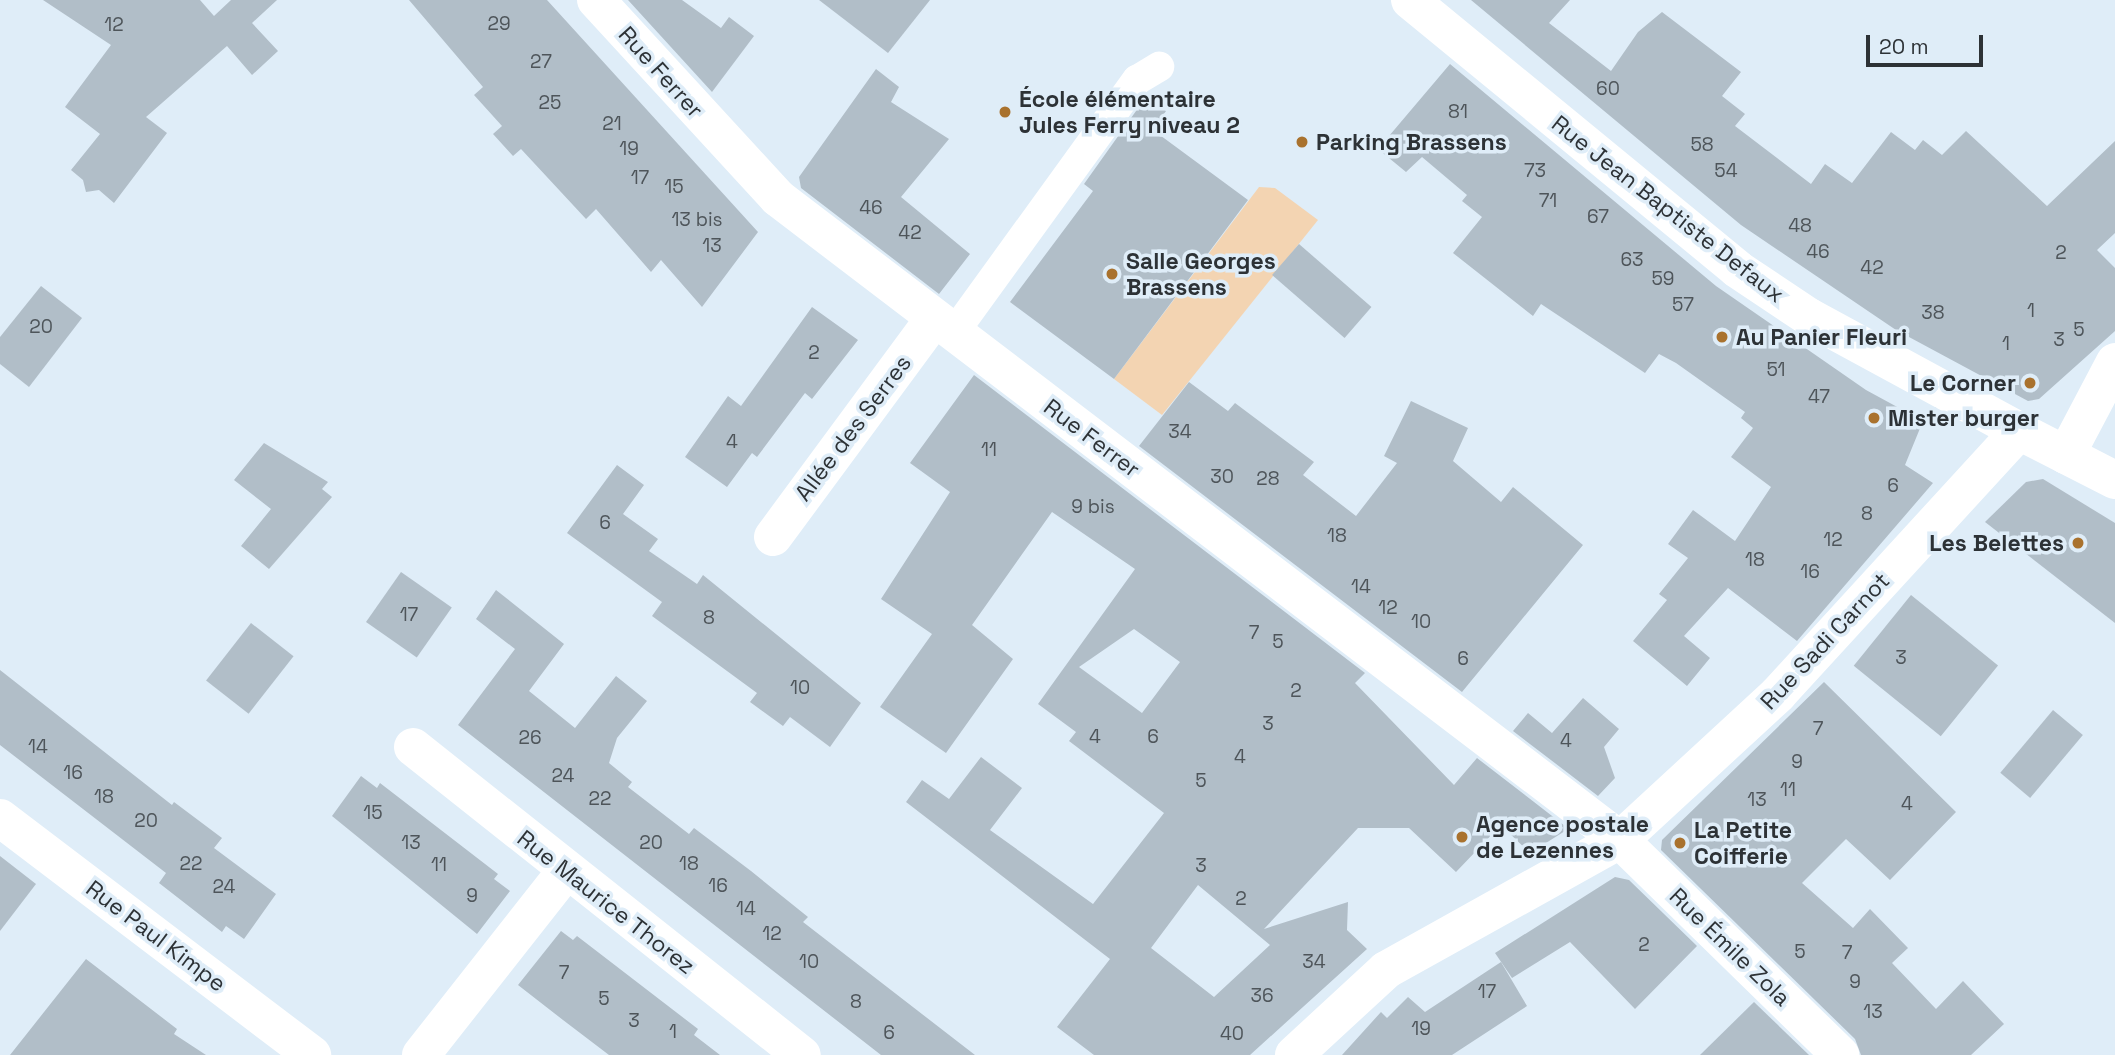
<!DOCTYPE html>
<meta charset="utf-8">
<style>
body{margin:0}
#map{position:relative;width:2115px;height:1055px;overflow:hidden;background:#dfedf8;font-family:"Space Grotesk",sans-serif}
div>[style]{position:absolute}
[style*='--x']{left:calc(var(--x)*1px);top:calc(var(--y)*1px);width:calc(var(--w)*1px);rotate:calc(var(--a)*1deg)}
.green>*{inset:0;background:#f3d4b2}
.building>*{inset:0;background:#b1bec8;transform-origin:0 0}
.pedestrian>*{height:30px;margin:-15px;padding:0 15px;transform-origin:15px;border-radius:15px;background:#fff}
.minor>*{height:38px;margin:-19px;padding:0 19px;transform-origin:19px;border-radius:19px;background:#fff}
.tertiary>*{height:38px;margin:-19px;padding:0 19px;transform-origin:19px;border-radius:19px;background:#fff}
.dots>*{width:19px;height:19px;translate:-50% -50%;box-sizing:border-box;border:4px solid #dfedf8;border-radius:50%}
span{translate:-50% -50%;white-space:nowrap;text-align:center;line-height:1.15;-webkit-text-stroke:7px #dfedf8;paint-order:stroke}
.number-label{font-size:19px;color:#4e555a}
.number-label span{-webkit-text-stroke-width:0}
.street-label{font-size:23px;color:#2d3236}
.poi-label{font-size:23px;color:#2d3236;font-weight:700}
.left{translate:0 -50%;text-align:left}
.right{translate:-100% -50%;text-align:right}
.scale{position:absolute;left:1866px;top:35px;width:117px;height:32px;box-sizing:border-box;border:4px solid #2d3236;border-top:0;padding-left:9px;font-size:21px;line-height:24px;white-space:nowrap;color:#2d3236;-webkit-text-stroke:5px #dfedf8;paint-order:stroke}
</style>
<div id="map">
<div class="green">
<i style="clip-path:polygon(1259px 187px,1275px 188px,1318px 220px,1162px 415px,1114px 379px)"></i>
</div>
<div class="building">
<i style="clip-path:polygon(43px 0,200px 0,214px 16px,231px 0,277px 0,252px 23px,278px 51px,252px 75px,227px 46px,146px 117px,167px 133px,114px 203px,99px 190px,86px 192px,83px 180px,71px 170px,100px 134px,65px 107px,111px 45px)"></i>
<i style="clip-path:polygon(409px 0,547px 0,758px 232px,702px 307px,661px 260px,651px 272px,596px 209px,586px 219px,521px 149px,513px 156px,493px 134px,502px 126px,474px 95px,483px 87px)"></i>
<i style="clip-path:polygon(628px 0,682px 0,721px 28px,729px 17px,754px 36px,712px 92px)"></i>
<i style="clip-path:polygon(819px 0,930px 0,888px 53px)"></i>
<i style="clip-path:polygon(1471px 0,1570px 0,1549px 23px,1611px 71px,1638px 32px,1662px 12px,1741px 72px,1722px 96px,1745px 114px,1735px 126px,1811px 184px,1825px 164px,1852px 183px,1891px 132px,1915px 150px,1923px 140px,1942px 155px,1966px 131px,2047px 206px,2115px 141px,2115px 233px,2097px 250px,2115px 268px,2115px 331px,2039px 399px,2028px 401px,1896px 330px,1741px 225px)"></i>
<i style="clip-path:polygon(1450px 64px,1716px 286px,1866px 390px,1923px 421px,1905px 465px,1933px 483px,1797px 641px,1728px 588px,1684px 636px,1710px 658px,1687px 686px,1633px 641px,1667px 600px,1659px 594px,1688px 558px,1668px 544px,1693px 510px,1735px 541px,1771px 487px,1731px 457px,1753px 428px,1741px 418px,1745px 412px,1676px 363px,1659px 354px,1645px 373px,1541px 304px,1533px 316px,1453px 253px,1482px 217px,1462px 201px,1467px 195px,1422px 157px,1406px 172px,1378px 149px)"></i>
<i style="clip-path:polygon(876px 69px,899px 87px,891px 102px,949px 139px,901px 197px,970px 254px,939px 294px,801px 188px,799px 177px)"></i>
<i style="clip-path:polygon(1146px 97px,1166px 111px,1153px 130px,1248px 200px,1114px 379px,1010px 302px,1093px 191px,1084px 184px)"></i>
<i style="left:1299px;top:244px;width:96px;height:41px;rotate:41deg"></i>
<i style="clip-path:polygon(41px 286px,82px 318px,29px 387px,0 364px,0 337px)"></i>
<i style="clip-path:polygon(812px 307px,858px 340px,812px 399px,805px 393px,757px 457px,752px 453px,727px 487px,685px 457px,728px 396px,741px 406px)"></i>
<i style="clip-path:polygon(evenodd,974px 375px,1365px 673px,1355px 683px,1454px 785px,1477px 758px,1565px 826px,1565px 831px,1530px 853px,1501px 825px,1456px 872px,1409px 828px,1358px 828px,1264px 929px,1348px 902px,1347px 930px,1367px 949px,1250px 1055px,1094px 1055px,1057px 1027px,1110px 959px,906px 802px,922px 780px,949px 799px,981px 757px,1022px 788px,990px 830px,1093px 904px,1164px 813px,1069px 741px,1076px 732px,1038px 704px,1135px 569px,1052px 512px,972px 625px,1013px 659px,946px 753px,880px 707px,932px 634px,881px 599px,950px 492px,910px 463px,974px 375px,1134px 629px,1180px 662px,1142px 713px,1079px 667px,1134px 629px,974px 375px,1198px 885px,1270px 945px,1214px 997px,1151px 948px,1198px 885px)"></i>
<i style="clip-path:polygon(1189px 382px,1228px 411px,1235px 403px,1314px 462px,1303px 475px,1356px 516px,1397px 463px,1384px 456px,1411px 401px,1468px 428px,1453px 461px,1501px 502px,1513px 487px,1583px 545px,1462px 692px,1139px 446px)"></i>
<i style="clip-path:polygon(264px 443px,328px 482px,322px 489px,332px 497px,269px 569px,241px 546px,271px 509px,234px 480px)"></i>
<i style="clip-path:polygon(617px 465px,644px 485px,623px 514px,658px 539px,649px 551px,697px 584px,703px 575px,861px 703px,830px 747px,790px 717px,783px 726px,750px 702px,757px 693px,652px 616px,662px 602px,567px 533px)"></i>
<i style="clip-path:polygon(2043px 479px,2115px 523px,2115px 623px,1985px 522px,2026px 482px)"></i>
<i style="left:401px;top:572px;width:62px;height:61px;rotate:35deg"></i>
<i style="clip-path:polygon(496px 590px,564px 644px,529px 691px,575px 728px,616px 676px,647px 701px,617px 738px,609px 763px,632px 782px,628px 787px,689px 834px,694px 828px,751px 871px,808px 917px,803px 922px,975px 1055px,881px 1055px,458px 725px,515px 649px,476px 619px)"></i>
<i style="left:1911px;top:595px;width:112px;height:91px;rotate:39deg"></i>
<i style="left:251px;top:623px;width:54px;height:73px;rotate:38deg"></i>
<i style="clip-path:polygon(0 670px,172px 805px,174px 802px,222px 838px,214px 848px,276px 894px,244px 939px,226px 926px,222px 932px,159px 883px,166px 873px,0 745px)"></i>
<i style="clip-path:polygon(1824px 682px,1956px 812px,1890px 880px,1846px 839px,1802px 883px,1853px 928px,1870px 909px,1908px 948px,1892px 963px,1936px 1009px,1963px 981px,2004px 1024px,1971px 1055px,1861px 1055px,1855px 1039px,1661px 850px,1662px 840px)"></i>
<i style="clip-path:polygon(1583px 698px,1619px 729px,1604px 747px,1615px 778px,1598px 796px,1513px 731px,1528px 713px,1552px 733px)"></i>
<i style="left:2053px;top:710px;width:39px;height:82px;rotate:40deg"></i>
<i style="clip-path:polygon(361px 776px,377px 788px,380px 783px,498px 874px,494px 879px,510px 891px,477px 934px,332px 816px)"></i>
<i style="clip-path:polygon(0 856px,36px 884px,0 931px)"></i>
<i style="clip-path:polygon(1615px 877px,1629px 880px,1697px 946px,1635px 1009px,1570px 942px,1512px 978px,1495px 953px)"></i>
<i style="clip-path:polygon(561px 931px,573px 940px,577px 936px,698px 1029px,694px 1035px,720px 1055px,609px 1055px,563px 1020px,518px 985px)"></i>
<i style="clip-path:polygon(86px 959px,177px 1029px,174px 1034px,206px 1055px,10px 1055px)"></i>
<i style="clip-path:polygon(1501px 962px,1527px 1006px,1452px 1055px,1342px 1055px,1381px 1012px,1387px 1018px,1408px 997px,1425px 1012px)"></i>
<i style="clip-path:polygon(1754px 1002px,1809px 1055px,1700px 1055px)"></i>
</div>
<div class="pedestrian">
<i style="--x:953;--y:334;--w:314;--a:-54.1"></i>
<i style="--x:1137;--y:80;--w:26;--a:-31"></i>
</div>
<div class="minor">
<i style="--x:596;--y:0;--w:269;--a:47.4"></i>
<i style="--x:778;--y:198;--w:1059;--a:37.32"></i>
<i style="--x:1620;--y:840;--w:308;--a:44.3"></i>
<i style="--x:1410;--y:0;--w:423;--a:39.4"></i>
<i style="--x:1737;--y:269;--w:87;--a:33.7"></i>
<i style="--x:1809;--y:317;--w:239;--a:28.5"></i>
<i style="--x:2066;--y:455;--w:55;--a:27"></i>
<i style="--x:773;--y:537;--w:270;--a:-53.6"></i>
<i style="--x:413;--y:747;--w:496;--a:38.4"></i>
<i style="--x:0;--y:818;--w:392;--a:37.2"></i>
<i style="--x:421;--y:1055;--w:233;--a:-51.8"></i>
</div>
<div class="tertiary">
<i style="--x:1294;--y:1055;--w:125;--a:-42.7"></i>
<i style="--x:1386;--y:970;--w:268;--a:-29.1"></i>
<i style="--x:1620;--y:840;--w:215;--a:-42.7"></i>
<i style="--x:1778;--y:694;--w:357;--a:-47.5"></i>
<i style="--x:2019;--y:431;--w:53;--a:27.1"></i>
<i style="--x:2066;--y:455;--w:105;--a:-62.2"></i>
</div>
<div class="dots">
<i style="left:1005px;top:112px;background:#a9722e"></i>
<i style="left:1302px;top:142px;background:#a9722e"></i>
<i style="left:1112px;top:274px;background:#a9722e"></i>
<i style="left:1722px;top:337px;background:#a9722e"></i>
<i style="left:2030px;top:383px;background:#a9722e"></i>
<i style="left:1874px;top:418px;background:#a9722e"></i>
<i style="left:2078px;top:543px;background:#a9722e"></i>
<i style="left:1462px;top:837px;background:#a9722e"></i>
<i style="left:1680px;top:843px;background:#a9722e"></i>
</div>
<div class="number-label">
<span style="left:499px;top:24px">29</span>
<span style="left:114px;top:25px">12</span>
<span style="left:541px;top:62px">27</span>
<span style="left:1608px;top:89px">60</span>
<span style="left:550px;top:103px">25</span>
<span style="left:1458px;top:112px">81</span>
<span style="left:612px;top:124px">21</span>
<span style="left:1702px;top:145px">58</span>
<span style="left:629px;top:149px">19</span>
<span style="left:1535px;top:171px">73</span>
<span style="left:1726px;top:171px">54</span>
<span style="left:640px;top:178px">17</span>
<span style="left:674px;top:187px">15</span>
<span style="left:1548px;top:201px">71</span>
<span style="left:871px;top:208px">46</span>
<span style="left:1598px;top:217px">67</span>
<span style="left:697px;top:220px">13 bis</span>
<span style="left:1800px;top:226px">48</span>
<span style="left:910px;top:233px">42</span>
<span style="left:712px;top:246px">13</span>
<span style="left:1818px;top:252px">46</span>
<span style="left:2061px;top:253px">2</span>
<span style="left:1632px;top:260px">63</span>
<span style="left:1872px;top:268px">42</span>
<span style="left:1663px;top:279px">59</span>
<span style="left:1683px;top:305px">57</span>
<span style="left:2031px;top:311px">1</span>
<span style="left:1933px;top:313px">38</span>
<span style="left:41px;top:327px">20</span>
<span style="left:2079px;top:330px">5</span>
<span style="left:2059px;top:340px">3</span>
<span style="left:2006px;top:344px">1</span>
<span style="left:814px;top:353px">2</span>
<span style="left:1776px;top:370px">51</span>
<span style="left:1819px;top:397px">47</span>
<span style="left:1180px;top:432px">34</span>
<span style="left:732px;top:442px">4</span>
<span style="left:989px;top:450px">11</span>
<span style="left:1222px;top:477px">30</span>
<span style="left:1268px;top:479px">28</span>
<span style="left:1893px;top:486px">6</span>
<span style="left:1093px;top:507px">9 bis</span>
<span style="left:1867px;top:514px">8</span>
<span style="left:605px;top:523px">6</span>
<span style="left:1337px;top:536px">18</span>
<span style="left:1833px;top:540px">12</span>
<span style="left:1755px;top:560px">18</span>
<span style="left:1810px;top:572px">16</span>
<span style="left:1361px;top:587px">14</span>
<span style="left:1388px;top:608px">12</span>
<span style="left:409px;top:615px">17</span>
<span style="left:709px;top:618px">8</span>
<span style="left:1421px;top:622px">10</span>
<span style="left:1254px;top:633px">7</span>
<span style="left:1278px;top:642px">5</span>
<span style="left:1901px;top:658px">3</span>
<span style="left:1463px;top:659px">6</span>
<span style="left:800px;top:688px">10</span>
<span style="left:1296px;top:691px">2</span>
<span style="left:1268px;top:724px">3</span>
<span style="left:1818px;top:729px">7</span>
<span style="left:1095px;top:737px">4</span>
<span style="left:1153px;top:737px">6</span>
<span style="left:530px;top:738px">26</span>
<span style="left:1566px;top:741px">4</span>
<span style="left:38px;top:747px">14</span>
<span style="left:1240px;top:757px">4</span>
<span style="left:1797px;top:762px">9</span>
<span style="left:73px;top:773px">16</span>
<span style="left:563px;top:776px">24</span>
<span style="left:1201px;top:781px">5</span>
<span style="left:1788px;top:790px">11</span>
<span style="left:104px;top:797px">18</span>
<span style="left:600px;top:799px">22</span>
<span style="left:1757px;top:800px">13</span>
<span style="left:1907px;top:804px">4</span>
<span style="left:373px;top:813px">15</span>
<span style="left:146px;top:821px">20</span>
<span style="left:411px;top:843px">13</span>
<span style="left:651px;top:843px">20</span>
<span style="left:191px;top:864px">22</span>
<span style="left:689px;top:864px">18</span>
<span style="left:439px;top:865px">11</span>
<span style="left:1201px;top:866px">3</span>
<span style="left:718px;top:886px">16</span>
<span style="left:224px;top:887px">24</span>
<span style="left:472px;top:896px">9</span>
<span style="left:1241px;top:899px">2</span>
<span style="left:746px;top:909px">14</span>
<span style="left:772px;top:934px">12</span>
<span style="left:1644px;top:945px">2</span>
<span style="left:1800px;top:952px">5</span>
<span style="left:1847px;top:953px">7</span>
<span style="left:809px;top:962px">10</span>
<span style="left:1314px;top:962px">34</span>
<span style="left:564px;top:973px">7</span>
<span style="left:1855px;top:982px">9</span>
<span style="left:1487px;top:992px">17</span>
<span style="left:1262px;top:996px">36</span>
<span style="left:604px;top:999px">5</span>
<span style="left:856px;top:1002px">8</span>
<span style="left:1873px;top:1012px">13</span>
<span style="left:634px;top:1021px">3</span>
<span style="left:1421px;top:1029px">19</span>
<span style="left:673px;top:1032px">1</span>
<span style="left:889px;top:1033px">6</span>
<span style="left:1232px;top:1034px">40</span>
</div>
<div class="street-label">
<span style="left:661px;top:72px;rotate:48deg">Rue Ferrer</span>
<span style="left:1668px;top:209px;rotate:38deg">Rue Jean Baptiste Defaux</span>
<span style="left:853px;top:428px;rotate:-53deg">Allée des Serres</span>
<span style="left:1092px;top:438px;rotate:37deg">Rue Ferrer</span>
<span style="left:1825px;top:641px;rotate:-47deg">Rue Sadi Carnot</span>
<span style="left:606px;top:902px;rotate:38deg">Rue Maurice Thorez</span>
<span style="left:156px;top:936px;rotate:37deg">Rue Paul Kimpe</span>
<span style="left:1730px;top:947px;rotate:44deg">Rue Émile Zola</span>
</div>
<div class="poi-label">
<span class="left" style="left:1019px;top:112px">École élémentaire<br>Jules Ferry niveau 2</span>
<span class="left" style="left:1316px;top:142px">Parking Brassens</span>
<span class="left" style="left:1126px;top:274px">Salle Georges<br>Brassens</span>
<span class="left" style="left:1736px;top:337px">Au Panier Fleuri</span>
<span class="right" style="left:2016px;top:383px">Le Corner</span>
<span class="left" style="left:1888px;top:418px">Mister burger</span>
<span class="right" style="left:2064px;top:543px">Les Belettes</span>
<span class="left" style="left:1476px;top:837px">Agence postale<br>de Lezennes</span>
<span class="left" style="left:1694px;top:843px">La Petite<br>Coifferie</span>
</div>
<div class="scale">20 m</div>
</div>
